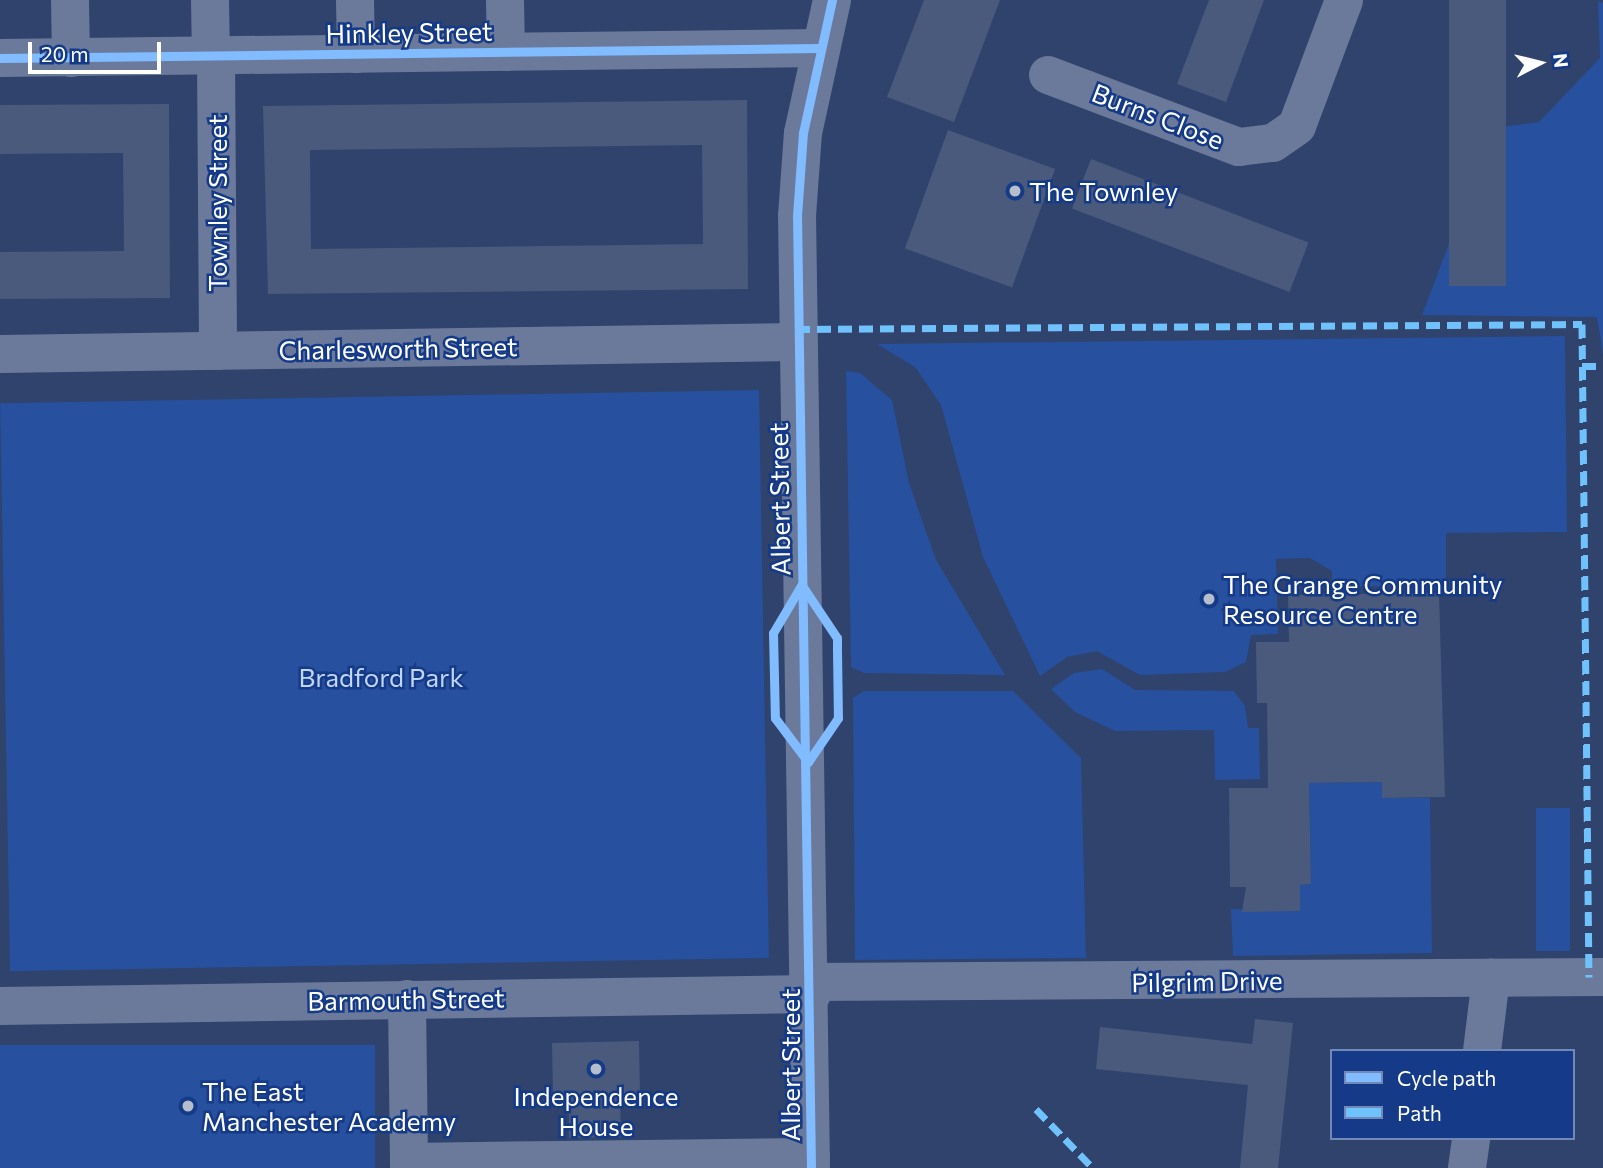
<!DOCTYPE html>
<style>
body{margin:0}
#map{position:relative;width:1603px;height:1168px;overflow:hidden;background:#2f436d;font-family:Commissioner,sans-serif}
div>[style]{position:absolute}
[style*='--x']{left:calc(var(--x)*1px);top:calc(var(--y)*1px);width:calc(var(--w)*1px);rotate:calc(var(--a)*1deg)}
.green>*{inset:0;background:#27509f;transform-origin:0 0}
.building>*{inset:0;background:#495a7c;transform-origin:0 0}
.minor>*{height:38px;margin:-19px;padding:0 19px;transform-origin:19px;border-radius:19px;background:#6b7a9b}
.quiet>*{height:7px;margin-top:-3.5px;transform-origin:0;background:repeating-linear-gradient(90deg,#70c2fc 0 14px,transparent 0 21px)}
.cycleway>*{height:9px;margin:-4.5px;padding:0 4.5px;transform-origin:4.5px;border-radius:4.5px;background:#80bcff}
.dots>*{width:19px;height:19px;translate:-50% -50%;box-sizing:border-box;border:4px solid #143a88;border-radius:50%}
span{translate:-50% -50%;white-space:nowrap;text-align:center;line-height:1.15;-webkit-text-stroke:5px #143a88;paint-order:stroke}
.street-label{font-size:26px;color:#fff}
.poi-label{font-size:26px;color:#fff}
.left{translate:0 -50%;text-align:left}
.park-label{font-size:26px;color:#c0d5fb}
.legend{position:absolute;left:1330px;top:1049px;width:245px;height:91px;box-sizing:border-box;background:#143a88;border:2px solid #7289b8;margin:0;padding:9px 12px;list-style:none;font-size:21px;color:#fff}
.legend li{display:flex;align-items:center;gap:14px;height:35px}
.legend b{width:35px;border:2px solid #7289b8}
.north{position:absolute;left:1505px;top:28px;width:70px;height:70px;-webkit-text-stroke:5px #143a88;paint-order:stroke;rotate:83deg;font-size:19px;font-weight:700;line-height:28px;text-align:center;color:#fff}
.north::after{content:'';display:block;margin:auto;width:24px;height:32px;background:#fff;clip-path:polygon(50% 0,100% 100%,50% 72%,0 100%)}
.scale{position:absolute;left:28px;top:42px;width:133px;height:32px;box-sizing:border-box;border:4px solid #fff;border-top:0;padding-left:9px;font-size:21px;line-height:24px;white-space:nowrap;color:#fff;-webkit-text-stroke:5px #143a88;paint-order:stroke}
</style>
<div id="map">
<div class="green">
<i style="clip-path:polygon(1598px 1px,1603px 3px,1603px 354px,1597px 317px,1422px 315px,1493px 128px,1539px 122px,1600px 58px)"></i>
<i style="clip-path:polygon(1565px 336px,1567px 532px,1446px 533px,1446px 585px,1332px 587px,1332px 571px,1310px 558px,1276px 559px,1278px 634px,1251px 635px,1246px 662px,1225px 672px,1140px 675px,1097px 651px,1067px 657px,1040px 676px,983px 557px,941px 405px,915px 367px,877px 344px)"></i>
<i style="clip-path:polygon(846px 371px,860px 373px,892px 400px,909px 483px,936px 560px,1005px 675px,864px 673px,851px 667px)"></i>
<i style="left:759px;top:390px;width:568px;height:759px;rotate:89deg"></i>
<i style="clip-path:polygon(1102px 669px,1135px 690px,1234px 691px,1245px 706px,1248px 728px,1259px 728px,1260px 779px,1215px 780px,1214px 730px,1115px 731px,1075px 712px,1051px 689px,1074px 673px)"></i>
<i style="clip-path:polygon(864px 691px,1013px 691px,1081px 758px,1086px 958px,855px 960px,853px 698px)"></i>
<i style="clip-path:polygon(1382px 782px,1382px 798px,1430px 798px,1432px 953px,1233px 956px,1231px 909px,1300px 911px,1300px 885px,1311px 884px,1309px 783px)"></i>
<i style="left:1570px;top:808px;width:143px;height:34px;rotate:90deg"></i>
<i style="left:0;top:1045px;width:375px;height:123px"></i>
</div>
<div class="building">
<i style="clip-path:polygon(924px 0,1000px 0,954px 122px,887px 97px)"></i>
<i style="clip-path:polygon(1209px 0,1264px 0,1226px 102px,1177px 84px)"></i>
<i style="left:1449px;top:0;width:57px;height:286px"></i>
<i style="clip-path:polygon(evenodd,747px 100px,748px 289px,268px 294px,263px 106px,747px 100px,702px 145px,703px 244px,311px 249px,310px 150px,702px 145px)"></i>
<i style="clip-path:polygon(169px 104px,170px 298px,0 299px,0 252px,124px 251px,123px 153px,0 154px,0 105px)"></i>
<i style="left:948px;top:130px;width:114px;height:126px;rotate:20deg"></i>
<i style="left:1091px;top:159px;width:233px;height:53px;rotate:21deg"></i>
<i style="clip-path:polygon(1439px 593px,1445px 797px,1382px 798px,1382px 782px,1309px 783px,1311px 884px,1300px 885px,1300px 911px,1242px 912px,1246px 887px,1230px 887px,1229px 788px,1268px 788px,1267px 703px,1257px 703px,1256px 642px,1289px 642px,1288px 595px)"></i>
<i style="clip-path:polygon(1255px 1019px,1293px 1023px,1278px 1168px,1240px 1168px,1248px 1085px,1096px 1069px,1100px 1027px,1252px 1044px)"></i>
<i style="clip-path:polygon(639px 1041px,640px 1096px,620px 1096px,621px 1137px,569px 1138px,569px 1097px,553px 1097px,552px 1043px)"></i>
</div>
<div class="minor">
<i style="--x:70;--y:0;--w:58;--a:89"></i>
<i style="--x:210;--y:0;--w:56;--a:89"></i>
<i style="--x:355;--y:0;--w:54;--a:88.9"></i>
<i style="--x:505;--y:0;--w:52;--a:88.9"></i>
<i style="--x:216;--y:56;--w:295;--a:89.6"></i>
<i style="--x:0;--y:58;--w:819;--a:-0.7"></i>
<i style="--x:1048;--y:75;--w:204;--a:20.7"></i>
<i style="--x:1239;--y:147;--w:34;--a:-7"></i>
<i style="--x:1273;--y:143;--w:29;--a:-35"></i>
<i style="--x:1297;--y:126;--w:134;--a:-69.5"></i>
<i style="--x:0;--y:354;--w:796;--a:-0.86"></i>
<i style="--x:811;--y:982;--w:792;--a:-0.36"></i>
<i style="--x:407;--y:999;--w:169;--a:89.3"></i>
<i style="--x:0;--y:1006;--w:812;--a:-0.85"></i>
<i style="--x:1482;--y:1051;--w:74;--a:-83"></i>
<i style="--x:409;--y:1162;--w:150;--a:-0.8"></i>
<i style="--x:559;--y:1168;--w:8;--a:-90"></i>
<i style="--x:559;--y:1160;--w:252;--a:-0.7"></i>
<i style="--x:811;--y:1168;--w:952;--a:-90.84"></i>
<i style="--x:797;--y:216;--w:83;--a:-85.9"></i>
<i style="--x:803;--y:133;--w:136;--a:-77.7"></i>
<i style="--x:1467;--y:1168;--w:30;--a:-82"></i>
</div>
<div class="quiet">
<i style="--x:796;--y:329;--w:786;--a:-0.36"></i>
<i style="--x:1582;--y:324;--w:653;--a:89.39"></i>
<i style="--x:1582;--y:366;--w:21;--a:0"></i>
<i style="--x:1036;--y:1109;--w:82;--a:46"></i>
</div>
<div class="cycleway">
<i style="--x:0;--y:58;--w:819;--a:-0.7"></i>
<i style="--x:802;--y:584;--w:57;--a:120.6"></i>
<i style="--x:773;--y:633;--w:85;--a:88.7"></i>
<i style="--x:775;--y:718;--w:55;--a:53.1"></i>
<i style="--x:803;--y:587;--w:61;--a:56.3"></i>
<i style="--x:837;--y:638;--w:12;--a:90"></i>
<i style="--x:837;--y:650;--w:68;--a:89.2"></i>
<i style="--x:838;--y:718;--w:53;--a:124.3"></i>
<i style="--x:811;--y:1168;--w:952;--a:-90.84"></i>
<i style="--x:797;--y:216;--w:83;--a:-85.9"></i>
<i style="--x:803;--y:133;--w:136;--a:-77.7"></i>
</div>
<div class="dots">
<i style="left:1015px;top:191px;background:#b6bdcc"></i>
<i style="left:1209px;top:599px;background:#b6bdcc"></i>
<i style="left:596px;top:1069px;background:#b6bdcc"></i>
<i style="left:188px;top:1106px;background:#b6bdcc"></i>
</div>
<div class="street-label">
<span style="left:409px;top:32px;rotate:-1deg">Hinkley Street</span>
<span style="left:1158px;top:116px;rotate:21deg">Burns Close</span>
<span style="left:217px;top:203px;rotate:-90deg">Townley Street</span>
<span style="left:398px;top:348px;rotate:-1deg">Charlesworth Street</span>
<span style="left:779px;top:499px;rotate:-91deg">Albert Street</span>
<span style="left:1207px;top:981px;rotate:-1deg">Pilgrim Drive</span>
<span style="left:406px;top:999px;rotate:-1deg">Barmouth Street</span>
<span style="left:790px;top:1065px;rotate:-90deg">Albert Street</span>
</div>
<div class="poi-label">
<span class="left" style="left:1029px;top:191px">The Townley</span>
<span class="left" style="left:1223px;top:599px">The Grange Community<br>Resource Centre</span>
<span class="left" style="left:202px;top:1106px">The East<br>Manchester Academy</span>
<span style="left:596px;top:1111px">Independence<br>House</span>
</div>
<div class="park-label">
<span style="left:381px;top:677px">Bradford Park</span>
</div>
<ul class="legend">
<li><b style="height:9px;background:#80bcff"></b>Cycle path</li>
<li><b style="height:9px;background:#70c2fc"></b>Path</li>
</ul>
<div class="north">N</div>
<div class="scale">20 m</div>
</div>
